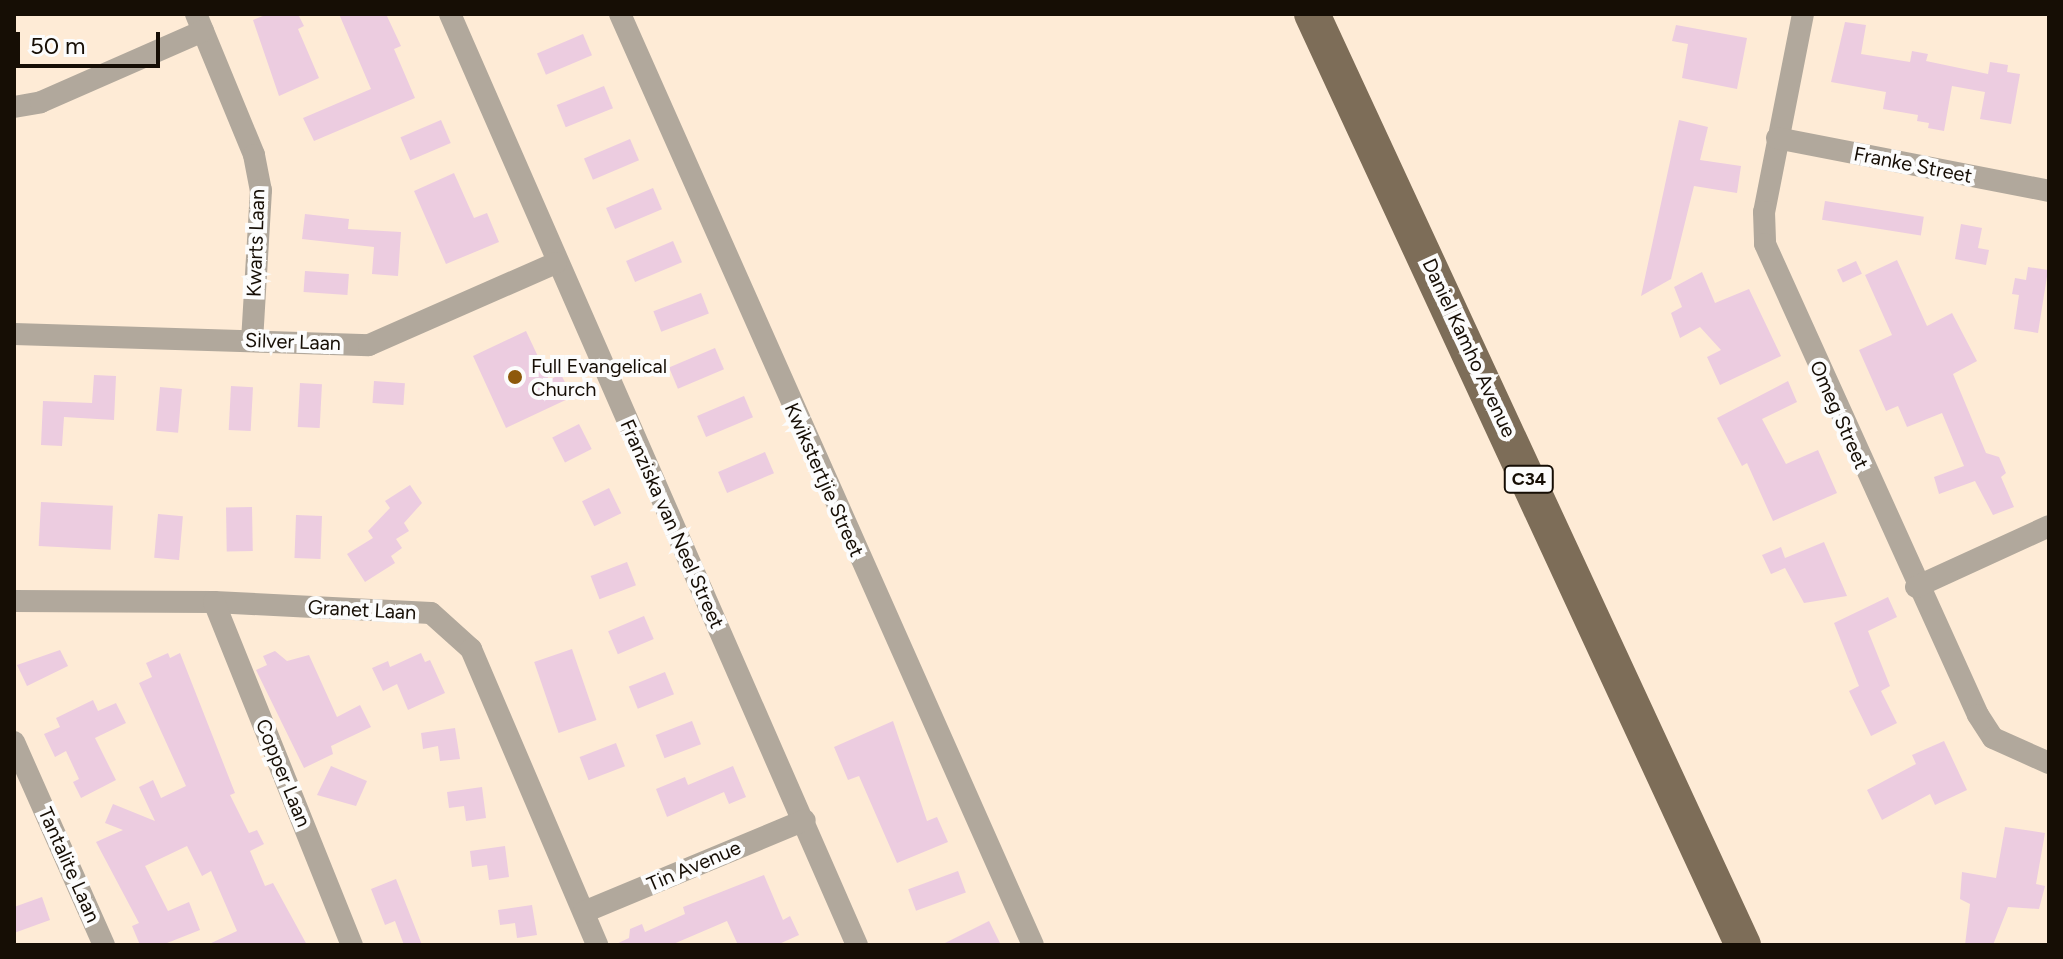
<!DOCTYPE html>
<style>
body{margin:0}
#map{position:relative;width:2063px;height:959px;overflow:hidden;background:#feebd6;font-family:Figtree,sans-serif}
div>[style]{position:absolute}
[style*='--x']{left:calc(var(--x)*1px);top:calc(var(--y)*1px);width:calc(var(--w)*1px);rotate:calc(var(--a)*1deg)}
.building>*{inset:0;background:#eccce0;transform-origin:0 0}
.street>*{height:22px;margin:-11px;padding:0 11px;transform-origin:11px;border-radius:11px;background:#b1a89c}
.primary>*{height:36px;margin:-18px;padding:0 18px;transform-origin:18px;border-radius:18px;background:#7d6d58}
.dots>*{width:22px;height:22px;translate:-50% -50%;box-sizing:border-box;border:4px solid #fcfcfc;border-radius:50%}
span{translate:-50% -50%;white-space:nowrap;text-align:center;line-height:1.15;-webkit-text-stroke:8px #fcfcfc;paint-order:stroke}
.shield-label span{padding:2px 6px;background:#fcfcfc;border:2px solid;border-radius:6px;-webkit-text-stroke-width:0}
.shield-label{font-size:18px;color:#160e05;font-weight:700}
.street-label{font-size:20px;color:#160e05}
.poi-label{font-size:20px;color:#160e05}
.left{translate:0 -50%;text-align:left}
.frame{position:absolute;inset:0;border:16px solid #160e05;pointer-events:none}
.scale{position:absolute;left:16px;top:32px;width:144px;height:36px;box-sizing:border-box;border:4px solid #160e05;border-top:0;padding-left:10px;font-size:24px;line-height:28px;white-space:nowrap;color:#160e05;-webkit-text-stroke:6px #fcfcfc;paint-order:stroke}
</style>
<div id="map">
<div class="building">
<i style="clip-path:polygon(268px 14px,298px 14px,304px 26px,298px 29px,319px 78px,279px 96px,253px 20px)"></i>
<i style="clip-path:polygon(339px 14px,386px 14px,401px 46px,394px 49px,415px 98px,314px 141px,303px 118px,371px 89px)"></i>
<i style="clip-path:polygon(1845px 22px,1866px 25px,1861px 54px,1910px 62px,1912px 51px,1928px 54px,1926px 61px,1988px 74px,1990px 62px,2008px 65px,2007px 72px,2020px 74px,2011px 124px,1980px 119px,1985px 92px,1952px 86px,1944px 131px,1928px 128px,1929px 123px,1917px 121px,1918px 115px,1883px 109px,1886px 92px,1831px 82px)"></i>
<i style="clip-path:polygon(1676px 25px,1747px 38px,1737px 89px,1682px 78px,1688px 44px,1672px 41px)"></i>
<i style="left:583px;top:34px;width:23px;height:50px;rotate:67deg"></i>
<i style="left:604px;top:86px;width:24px;height:51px;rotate:68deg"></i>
<i style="left:441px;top:120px;width:25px;height:44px;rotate:67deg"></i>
<i style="clip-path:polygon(1679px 120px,1708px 127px,1700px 160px,1741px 166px,1737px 193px,1694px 186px,1671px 279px,1641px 296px)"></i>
<i style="left:630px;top:139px;width:23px;height:50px;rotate:67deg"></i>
<i style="clip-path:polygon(454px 173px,474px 218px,487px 213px,499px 242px,446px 264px,414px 191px)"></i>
<i style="left:653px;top:188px;width:23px;height:51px;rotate:67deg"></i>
<i style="left:1825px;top:201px;width:100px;height:19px;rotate:9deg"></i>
<i style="clip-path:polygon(305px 214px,349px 219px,348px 229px,401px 232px,398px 276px,372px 274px,374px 247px,302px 239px)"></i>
<i style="clip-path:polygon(1961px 224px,1982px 228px,1978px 248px,1989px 250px,1986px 265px,1955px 259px)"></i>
<i style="left:673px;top:241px;width:23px;height:51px;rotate:67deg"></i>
<i style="clip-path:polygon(1897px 260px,1927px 326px,1952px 313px,1977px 361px,1953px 374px,1986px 453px,1999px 457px,2006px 473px,2001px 477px,2014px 507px,1993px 515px,1975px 481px,1939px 494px,1934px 477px,1964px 466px,1942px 413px,1907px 427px,1898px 406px,1886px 411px,1859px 350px,1892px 335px,1865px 275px)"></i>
<i style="left:1856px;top:261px;width:14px;height:21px;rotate:65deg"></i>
<i style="clip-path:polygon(2028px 267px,2048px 270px,2038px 333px,2014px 329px,2019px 295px,2012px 294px,2015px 278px,2026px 280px)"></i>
<i style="left:305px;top:271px;width:44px;height:21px;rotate:4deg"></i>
<i style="clip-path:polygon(1702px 272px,1715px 303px,1749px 289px,1781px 356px,1720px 385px,1707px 357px,1721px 350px,1700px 327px,1680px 338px,1671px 313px,1682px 307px,1674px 287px)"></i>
<i style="left:701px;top:293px;width:22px;height:51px;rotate:69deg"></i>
<i style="clip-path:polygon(526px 331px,549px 380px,561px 374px,572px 397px,506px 428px,473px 356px)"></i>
<i style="left:715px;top:348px;width:23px;height:50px;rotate:67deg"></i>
<i style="clip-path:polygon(94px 375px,116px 376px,114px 420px,64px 417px,62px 446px,41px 445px,43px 401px,92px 403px)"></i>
<i style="left:374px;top:381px;width:31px;height:22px;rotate:4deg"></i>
<i style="clip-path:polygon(1788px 381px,1797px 402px,1762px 419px,1786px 464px,1818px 450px,1837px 493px,1773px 521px,1747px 463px,1742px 466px,1717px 418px)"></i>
<i style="left:300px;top:383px;width:22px;height:44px;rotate:3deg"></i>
<i style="left:231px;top:386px;width:22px;height:44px;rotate:3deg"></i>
<i style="left:160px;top:387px;width:22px;height:44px;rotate:5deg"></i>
<i style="left:744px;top:396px;width:23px;height:51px;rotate:67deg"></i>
<i style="left:579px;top:424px;width:28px;height:30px;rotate:63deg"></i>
<i style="left:765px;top:452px;width:23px;height:51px;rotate:67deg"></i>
<i style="clip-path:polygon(410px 485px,422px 503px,404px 523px,409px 531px,396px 539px,402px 548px,391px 556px,395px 563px,365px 582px,347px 554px,373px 538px,368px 531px,390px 508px,385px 501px)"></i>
<i style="left:609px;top:488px;width:28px;height:30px;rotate:64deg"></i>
<i style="left:41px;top:502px;width:72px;height:44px;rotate:3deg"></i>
<i style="left:252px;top:507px;width:44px;height:26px;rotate:89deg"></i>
<i style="left:158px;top:514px;width:25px;height:44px;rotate:5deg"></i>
<i style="left:296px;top:515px;width:26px;height:43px;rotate:2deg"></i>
<i style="clip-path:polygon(1824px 542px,1847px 596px,1804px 603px,1785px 568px,1771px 574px,1762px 555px,1781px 547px,1785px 558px)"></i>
<i style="left:627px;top:562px;width:25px;height:39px;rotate:69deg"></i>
<i style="clip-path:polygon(1888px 597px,1897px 617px,1868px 631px,1890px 686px,1881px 691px,1897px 723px,1871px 736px,1849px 691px,1859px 686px,1834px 623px)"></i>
<i style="left:644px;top:616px;width:25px;height:39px;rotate:67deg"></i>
<i style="left:572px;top:649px;width:75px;height:40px;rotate:71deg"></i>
<i style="clip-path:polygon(60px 650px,68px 666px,27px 686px,17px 665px)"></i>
<i style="clip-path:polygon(275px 651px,287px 661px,309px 655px,337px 717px,360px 705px,371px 727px,331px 746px,333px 754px,304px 768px,256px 670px,267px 665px,263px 656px)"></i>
<i style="clip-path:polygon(168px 653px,170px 658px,180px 653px,235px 793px,230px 795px,249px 833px,257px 830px,264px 844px,250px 851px,265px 886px,273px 883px,307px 945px,207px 945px,237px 931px,211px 871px,202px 876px,187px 846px,145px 866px,168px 911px,189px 902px,200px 930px,162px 945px,140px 945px,132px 926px,139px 923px,96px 842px,123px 830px,105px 823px,113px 804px,155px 821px,139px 787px,153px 780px,161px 798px,186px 786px,139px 683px,152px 677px,146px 663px)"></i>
<i style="clip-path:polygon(421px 653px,425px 662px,430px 660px,445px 693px,408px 710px,397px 684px,383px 691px,372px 668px,388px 661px,390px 667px)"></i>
<i style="left:665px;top:672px;width:24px;height:39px;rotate:68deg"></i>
<i style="clip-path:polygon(93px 700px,98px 711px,116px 703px,126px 723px,95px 738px,116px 780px,81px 798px,73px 782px,79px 779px,66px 751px,55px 757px,44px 734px,60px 727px,56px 718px)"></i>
<i style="left:692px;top:721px;width:25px;height:39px;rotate:69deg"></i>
<i style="clip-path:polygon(893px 721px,927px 821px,937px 817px,948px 842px,897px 863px,859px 776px,848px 780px,834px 747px)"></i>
<i style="clip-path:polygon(455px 728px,460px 759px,440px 761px,438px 746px,423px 749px,421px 733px)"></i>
<i style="clip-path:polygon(1944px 741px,1967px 790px,1935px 805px,1930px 794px,1882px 820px,1867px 790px,1916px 764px,1912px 755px)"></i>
<i style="left:616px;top:743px;width:25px;height:39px;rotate:69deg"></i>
<i style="clip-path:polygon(331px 766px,367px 781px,356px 806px,317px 795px)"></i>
<i style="clip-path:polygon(733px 766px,746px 797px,729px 804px,724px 792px,667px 817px,656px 789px,685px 777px,688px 785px)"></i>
<i style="clip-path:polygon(482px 787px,486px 818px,466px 821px,464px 806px,449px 808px,447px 792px)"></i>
<i style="clip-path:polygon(2005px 827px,2045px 833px,2036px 884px,2045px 886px,2039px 909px,2008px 907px,1993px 945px,1965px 945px,1970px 904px,1960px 899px,1962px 872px,1996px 878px)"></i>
<i style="clip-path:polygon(505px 846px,509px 877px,489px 880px,487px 865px,472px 867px,470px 851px)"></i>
<i style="left:958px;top:871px;width:23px;height:53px;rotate:70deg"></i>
<i style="clip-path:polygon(764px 875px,783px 920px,790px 916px,799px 935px,777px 945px,738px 945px,727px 921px,671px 945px,614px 945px,629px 938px,630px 929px,642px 924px,645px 932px,685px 914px,683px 907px)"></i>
<i style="clip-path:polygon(396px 879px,422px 945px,404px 945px,395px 921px,385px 925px,371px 889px)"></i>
<i style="clip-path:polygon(42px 897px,50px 920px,14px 933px,14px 907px)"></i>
<i style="clip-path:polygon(532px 905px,537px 935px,517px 938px,515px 923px,500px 925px,498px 910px)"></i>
<i style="clip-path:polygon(989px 921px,1001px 945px,941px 945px)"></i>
</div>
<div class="street">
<i style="--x:196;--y:14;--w:152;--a:67.6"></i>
<i style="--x:254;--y:155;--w:36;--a:79"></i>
<i style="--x:261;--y:190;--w:150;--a:93.4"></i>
<i style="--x:450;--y:14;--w:1016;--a:66.39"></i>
<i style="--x:620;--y:14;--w:1018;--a:66.08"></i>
<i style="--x:1803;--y:14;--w:202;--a:101.1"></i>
<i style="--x:1764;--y:212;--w:32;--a:88"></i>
<i style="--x:1765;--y:244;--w:517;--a:65.67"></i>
<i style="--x:1978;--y:715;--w:27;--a:57"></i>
<i style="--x:1993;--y:738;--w:61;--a:24.1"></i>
<i style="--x:14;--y:107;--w:27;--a:-10"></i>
<i style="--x:41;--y:102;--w:177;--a:-23.7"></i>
<i style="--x:1777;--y:138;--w:277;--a:11"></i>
<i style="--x:14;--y:334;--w:355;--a:1.8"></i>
<i style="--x:369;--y:345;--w:204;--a:-23.7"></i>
<i style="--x:1916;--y:587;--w:146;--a:-24.6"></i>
<i style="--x:14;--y:601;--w:200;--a:0.3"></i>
<i style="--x:214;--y:602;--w:217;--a:2.9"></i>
<i style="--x:431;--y:613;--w:54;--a:42"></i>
<i style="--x:471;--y:649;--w:322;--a:66.9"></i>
<i style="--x:214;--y:602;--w:370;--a:68.1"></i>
<i style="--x:14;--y:742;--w:222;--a:66.1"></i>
<i style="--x:584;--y:912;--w:239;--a:-22.6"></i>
</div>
<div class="primary">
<i style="--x:1312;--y:14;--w:1026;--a:65.16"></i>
</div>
<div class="dots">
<i style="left:515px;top:377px;background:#8e590b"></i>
</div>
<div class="shield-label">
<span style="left:1529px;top:479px">C34</span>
</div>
<div class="street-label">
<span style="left:1913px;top:165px;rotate:11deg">Franke Street</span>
<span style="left:256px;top:243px;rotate:-88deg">Kwarts Laan</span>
<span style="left:293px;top:342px;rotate:2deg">Silver Laan</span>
<span style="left:1469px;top:348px;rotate:65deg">Daniel Kamho Avenue</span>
<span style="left:1839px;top:415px;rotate:66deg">Omeg Street</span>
<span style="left:824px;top:480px;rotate:66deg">Kwikstertjie Street</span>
<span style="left:672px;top:524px;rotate:66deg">Franziska van Neel Street</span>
<span style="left:362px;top:610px;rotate:3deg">Granet Laan</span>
<span style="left:283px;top:773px;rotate:68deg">Copper Laan</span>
<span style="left:69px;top:865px;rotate:66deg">Tantalite Laan</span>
<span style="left:694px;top:866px;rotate:-23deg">Tin Avenue</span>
</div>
<div class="poi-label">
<span class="left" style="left:531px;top:378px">Full Evangelical<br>Church</span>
</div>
<div class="frame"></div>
<div class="scale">50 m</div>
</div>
